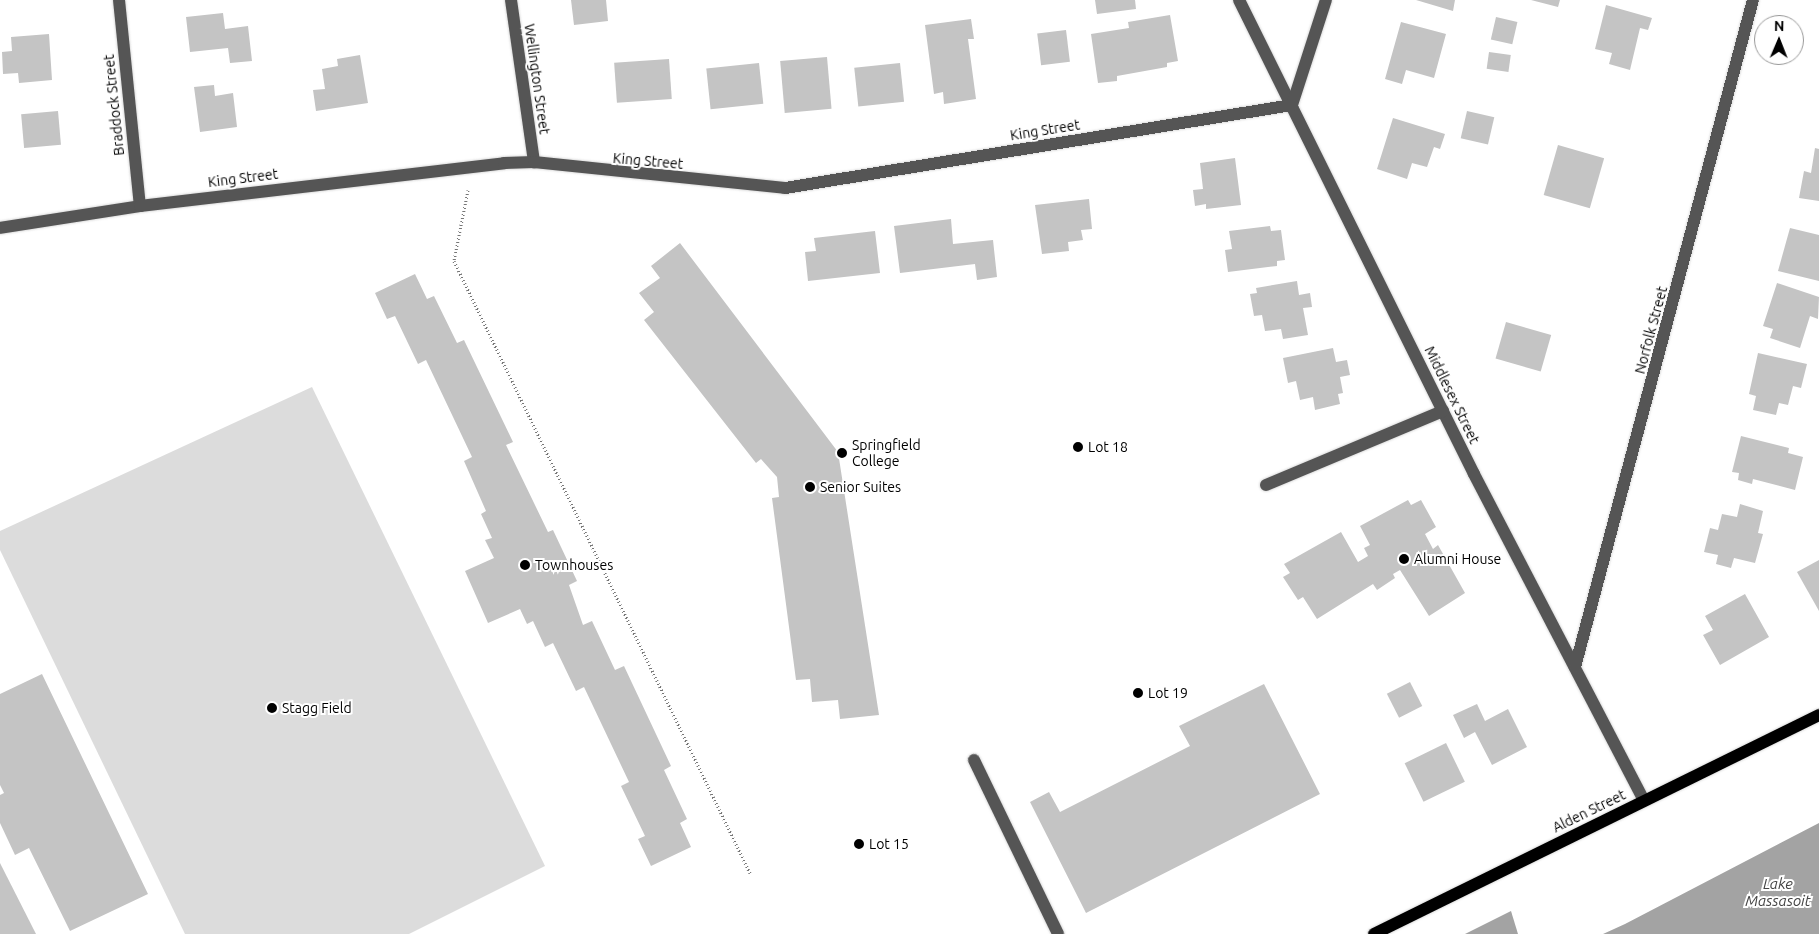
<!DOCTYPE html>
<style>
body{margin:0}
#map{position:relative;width:1819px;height:934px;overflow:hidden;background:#fff;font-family:Ubuntu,sans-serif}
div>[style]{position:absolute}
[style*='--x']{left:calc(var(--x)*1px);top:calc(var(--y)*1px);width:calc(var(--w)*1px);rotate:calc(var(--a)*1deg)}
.green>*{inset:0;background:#dcdcdc}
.water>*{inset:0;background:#a3a3a3}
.building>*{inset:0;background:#c4c4c4;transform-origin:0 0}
.path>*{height:3px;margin-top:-1.5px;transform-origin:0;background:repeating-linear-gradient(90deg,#777 0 1px,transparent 0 3.5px)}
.roads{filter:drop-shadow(0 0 1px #dbdbdb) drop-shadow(0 0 1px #dbdbdb)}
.minor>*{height:12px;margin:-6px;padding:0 6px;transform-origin:6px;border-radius:6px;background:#555}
.major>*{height:12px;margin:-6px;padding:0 6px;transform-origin:6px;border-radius:6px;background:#000}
.dots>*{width:14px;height:14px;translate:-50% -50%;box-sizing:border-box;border:2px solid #fff;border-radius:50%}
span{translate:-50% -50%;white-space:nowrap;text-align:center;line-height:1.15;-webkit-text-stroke:4px #fff;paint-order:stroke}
.street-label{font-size:14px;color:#000}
.poi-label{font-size:14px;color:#000}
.left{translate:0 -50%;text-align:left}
.water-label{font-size:15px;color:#444;font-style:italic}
.north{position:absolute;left:1754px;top:15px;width:50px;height:50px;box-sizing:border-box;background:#fff;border:1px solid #999;border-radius:50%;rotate:1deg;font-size:14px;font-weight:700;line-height:20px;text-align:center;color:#000}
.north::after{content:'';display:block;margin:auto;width:18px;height:22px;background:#000;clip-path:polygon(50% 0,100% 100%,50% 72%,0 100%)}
</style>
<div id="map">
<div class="green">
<i style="clip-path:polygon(312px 387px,545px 866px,409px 934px,185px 934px,0 550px,0 531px)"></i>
</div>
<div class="water">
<i style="clip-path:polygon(1819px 823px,1819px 934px,1603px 934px,1625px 924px)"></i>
<i style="clip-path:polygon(1511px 911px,1518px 934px,1465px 934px)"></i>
</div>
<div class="building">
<i style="clip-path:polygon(571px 0,606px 0,608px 21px,574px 25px)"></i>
<i style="clip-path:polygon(1095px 0,1135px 0,1136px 9px,1097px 14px)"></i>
<i style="clip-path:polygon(1416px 0,1455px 0,1453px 11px)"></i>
<i style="clip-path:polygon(1531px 0,1560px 0,1558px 7px)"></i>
<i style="clip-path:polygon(1606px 5px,1652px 18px,1648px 30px,1640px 28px,1630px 70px,1609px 64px,1612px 53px,1595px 49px)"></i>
<i style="clip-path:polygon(223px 13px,225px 29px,248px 26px,252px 61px,230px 63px,228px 48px,190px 52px,186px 17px)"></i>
<i style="clip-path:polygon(1170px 15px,1178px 61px,1167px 63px,1167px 67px,1117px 76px,1117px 81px,1098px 83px,1091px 34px,1129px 28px,1128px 22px)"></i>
<i style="left:1496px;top:17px;width:22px;height:23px;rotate:13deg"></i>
<i style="clip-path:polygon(971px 19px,974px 39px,968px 39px,976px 99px,944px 104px,943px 92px,934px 94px,925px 25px)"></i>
<i style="clip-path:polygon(1401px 22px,1446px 34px,1434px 78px,1406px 70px,1402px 84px,1385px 79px)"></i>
<i style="left:1066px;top:30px;width:32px;height:29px;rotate:83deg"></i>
<i style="clip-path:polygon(49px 34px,52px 80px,19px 83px,18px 73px,3px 74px,2px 52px,12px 51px,11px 37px)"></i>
<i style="left:1489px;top:52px;width:22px;height:17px;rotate:8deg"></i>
<i style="clip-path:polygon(360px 55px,368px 103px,316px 111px,313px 90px,325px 89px,322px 69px,338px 66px,337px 59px)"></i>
<i style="left:827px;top:57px;width:52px;height:47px;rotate:85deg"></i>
<i style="left:669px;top:59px;width:40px;height:55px;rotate:86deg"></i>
<i style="left:759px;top:63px;width:41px;height:53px;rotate:84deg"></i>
<i style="left:900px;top:63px;width:39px;height:46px;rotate:84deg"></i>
<i style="clip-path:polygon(214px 85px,215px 96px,233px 93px,237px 127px,200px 132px,194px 87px)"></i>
<i style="left:58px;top:111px;width:34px;height:37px;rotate:85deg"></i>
<i style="left:1467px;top:111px;width:28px;height:28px;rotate:13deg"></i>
<i style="clip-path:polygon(1393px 118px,1445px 134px,1440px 149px,1434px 147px,1427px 167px,1412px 163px,1407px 179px,1377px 169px)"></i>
<i style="left:1558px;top:145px;width:48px;height:52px;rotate:16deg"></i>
<i style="clip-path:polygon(1815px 148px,1819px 149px,1819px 201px,1799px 198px,1804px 171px,1811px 173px)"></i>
<i style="clip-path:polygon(1235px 158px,1241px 205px,1206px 209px,1206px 204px,1195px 206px,1193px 190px,1203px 189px,1200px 163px)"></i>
<i style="clip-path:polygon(1089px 199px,1092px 229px,1081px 230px,1083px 240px,1068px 242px,1069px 251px,1042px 254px,1035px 205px)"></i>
<i style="clip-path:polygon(951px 219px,953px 244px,993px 240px,997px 277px,977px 280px,975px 264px,900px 273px,894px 226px)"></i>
<i style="clip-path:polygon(1270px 226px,1271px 231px,1281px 230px,1285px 260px,1277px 261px,1277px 266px,1228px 272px,1225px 250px,1232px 249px,1229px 231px)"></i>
<i style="clip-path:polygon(1790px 228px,1819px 235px,1819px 281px,1778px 271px)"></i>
<i style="clip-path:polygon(875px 231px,880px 273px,808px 281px,805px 252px,816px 251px,814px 238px)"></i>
<i style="clip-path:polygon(680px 243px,838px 452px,879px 715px,840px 719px,838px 700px,812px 702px,810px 679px,796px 680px,772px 498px,779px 497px,777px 477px,761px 459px,756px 463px,644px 320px,654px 312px,639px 293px,660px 278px,651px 266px)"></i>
<i style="clip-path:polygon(415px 274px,427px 299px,434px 296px,457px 343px,464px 340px,513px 442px,506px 445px,548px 532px,553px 530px,577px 581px,569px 585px,583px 625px,592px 621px,615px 670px,624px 666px,671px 766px,664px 770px,687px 819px,680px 823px,691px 847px,651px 866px,638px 839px,645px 836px,621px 786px,629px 782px,584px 687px,576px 691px,553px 643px,545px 647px,533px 621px,527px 624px,520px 609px,488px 623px,465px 571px,494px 558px,485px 540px,492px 538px,481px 514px,486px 511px,464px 461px,472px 457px,426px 360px,418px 364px,395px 316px,387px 319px,375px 293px)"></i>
<i style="clip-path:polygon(1297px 281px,1299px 295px,1310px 293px,1312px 307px,1303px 308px,1308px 335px,1283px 339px,1281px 329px,1265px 331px,1262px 315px,1254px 316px,1250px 294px,1257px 293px,1256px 288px)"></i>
<i style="clip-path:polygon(1777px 283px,1819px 297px,1818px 319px,1810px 316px,1800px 348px,1770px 338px,1773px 329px,1763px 326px)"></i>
<i style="left:1506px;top:322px;width:47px;height:38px;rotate:16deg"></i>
<i style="clip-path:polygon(1333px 348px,1336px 362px,1347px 360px,1350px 375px,1340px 377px,1343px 393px,1338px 394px,1340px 404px,1315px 410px,1313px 397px,1300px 400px,1296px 381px,1288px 383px,1283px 358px)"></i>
<i style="clip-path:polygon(1758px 353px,1807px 364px,1801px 388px,1793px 386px,1788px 405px,1779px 403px,1776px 415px,1753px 410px,1756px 396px,1749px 394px)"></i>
<i style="clip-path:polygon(1741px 436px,1789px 448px,1788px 453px,1803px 457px,1795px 490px,1753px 479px,1752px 484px,1738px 480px,1739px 473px,1732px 472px)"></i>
<i style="clip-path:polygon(1408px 500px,1411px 505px,1421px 500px,1436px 527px,1425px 534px,1433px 549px,1438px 545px,1465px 593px,1429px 616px,1400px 570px,1393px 574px,1395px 578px,1377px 590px,1373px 584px,1317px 619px,1303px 597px,1298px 600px,1283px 577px,1290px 573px,1284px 564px,1341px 532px,1358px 562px,1368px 556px,1364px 548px,1370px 545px,1360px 526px)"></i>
<i style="clip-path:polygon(1740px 504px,1763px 511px,1758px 533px,1763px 534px,1755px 563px,1734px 558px,1731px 568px,1716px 564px,1718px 555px,1704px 552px,1710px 528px,1718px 530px,1722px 514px,1737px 517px)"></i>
<i style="clip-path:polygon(1819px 560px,1819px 611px,1797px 572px)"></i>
<i style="clip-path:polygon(1745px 594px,1769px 637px,1720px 665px,1703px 635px,1713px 630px,1705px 616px)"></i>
<i style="clip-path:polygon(42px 674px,148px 894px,70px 931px,29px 848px,15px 855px,0 823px,0 795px,4px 793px,0 785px,0 694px)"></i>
<i style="left:1410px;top:682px;width:27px;height:26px;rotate:63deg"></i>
<i style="clip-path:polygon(1264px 684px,1320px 794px,1086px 913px,1030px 802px,1049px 792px,1060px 812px,1190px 746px,1179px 726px)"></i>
<i style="clip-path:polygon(1477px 704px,1485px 721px,1508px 709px,1527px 747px,1492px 765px,1475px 732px,1464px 738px,1453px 715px)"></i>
<i style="left:1446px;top:743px;width:43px;height:46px;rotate:64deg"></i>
<i style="clip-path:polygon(0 863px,36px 934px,0 934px)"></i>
</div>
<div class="path">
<i style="--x:468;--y:190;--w:72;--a:101.2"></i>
<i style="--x:454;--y:261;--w:680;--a:64.19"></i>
</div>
<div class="roads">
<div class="minor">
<i style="--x:119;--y:0;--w:207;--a:84.2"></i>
<i style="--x:511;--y:0;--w:164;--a:81.9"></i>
<i style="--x:1239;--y:0;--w:529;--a:63.63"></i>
<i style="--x:1474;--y:474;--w:368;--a:62.5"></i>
<i style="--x:1292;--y:105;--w:110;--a:-72.1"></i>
<i style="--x:0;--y:228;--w:142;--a:-8.9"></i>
<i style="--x:140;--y:206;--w:367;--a:-6.7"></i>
<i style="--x:504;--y:163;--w:30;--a:-2"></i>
<i style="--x:534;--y:162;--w:252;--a:5.9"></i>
<i style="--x:785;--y:188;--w:514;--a:-9.3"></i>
<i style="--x:1266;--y:485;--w:192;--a:-22.7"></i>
<i style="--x:1575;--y:667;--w:690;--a:-75.06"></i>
<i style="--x:974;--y:760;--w:193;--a:64.2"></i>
</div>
<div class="major">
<i style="--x:1374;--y:934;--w:496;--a:-26.2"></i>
</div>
</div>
<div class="dots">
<i style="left:1078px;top:447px;background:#000"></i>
<i style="left:842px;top:453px;background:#000"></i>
<i style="left:810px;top:487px;background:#000"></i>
<i style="left:1404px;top:559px;background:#000"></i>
<i style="left:525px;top:565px;background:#000"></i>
<i style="left:1138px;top:693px;background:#000"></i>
<i style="left:272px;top:708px;background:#000"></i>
<i style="left:859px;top:844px;background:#000"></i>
</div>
<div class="street-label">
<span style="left:537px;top:79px;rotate:82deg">Wellington Street</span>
<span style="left:114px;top:105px;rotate:-96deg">Braddock Street</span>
<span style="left:1045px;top:130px;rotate:-9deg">King Street</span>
<span style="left:648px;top:161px;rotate:5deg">King Street</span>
<span style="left:243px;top:178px;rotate:-7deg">King Street</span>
<span style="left:1651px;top:330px;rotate:-75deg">Norfolk Street</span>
<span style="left:1452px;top:395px;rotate:64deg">Middlesex Street</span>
<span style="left:1589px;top:811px;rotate:-26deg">Alden Street</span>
</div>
<div class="poi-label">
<span class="left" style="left:852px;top:453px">Springfield<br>College</span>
<span class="left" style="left:1088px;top:447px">Lot 18</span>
<span class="left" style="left:820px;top:487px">Senior Suites</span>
<span class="left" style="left:1414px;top:559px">Alumni House</span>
<span class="left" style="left:535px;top:565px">Townhouses</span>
<span class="left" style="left:1148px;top:693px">Lot 19</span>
<span class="left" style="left:282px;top:708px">Stagg Field</span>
<span class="left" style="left:869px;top:844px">Lot 15</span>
</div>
<div class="water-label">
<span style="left:1778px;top:892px">Lake<br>Massasoit</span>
</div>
<div class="north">N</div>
</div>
